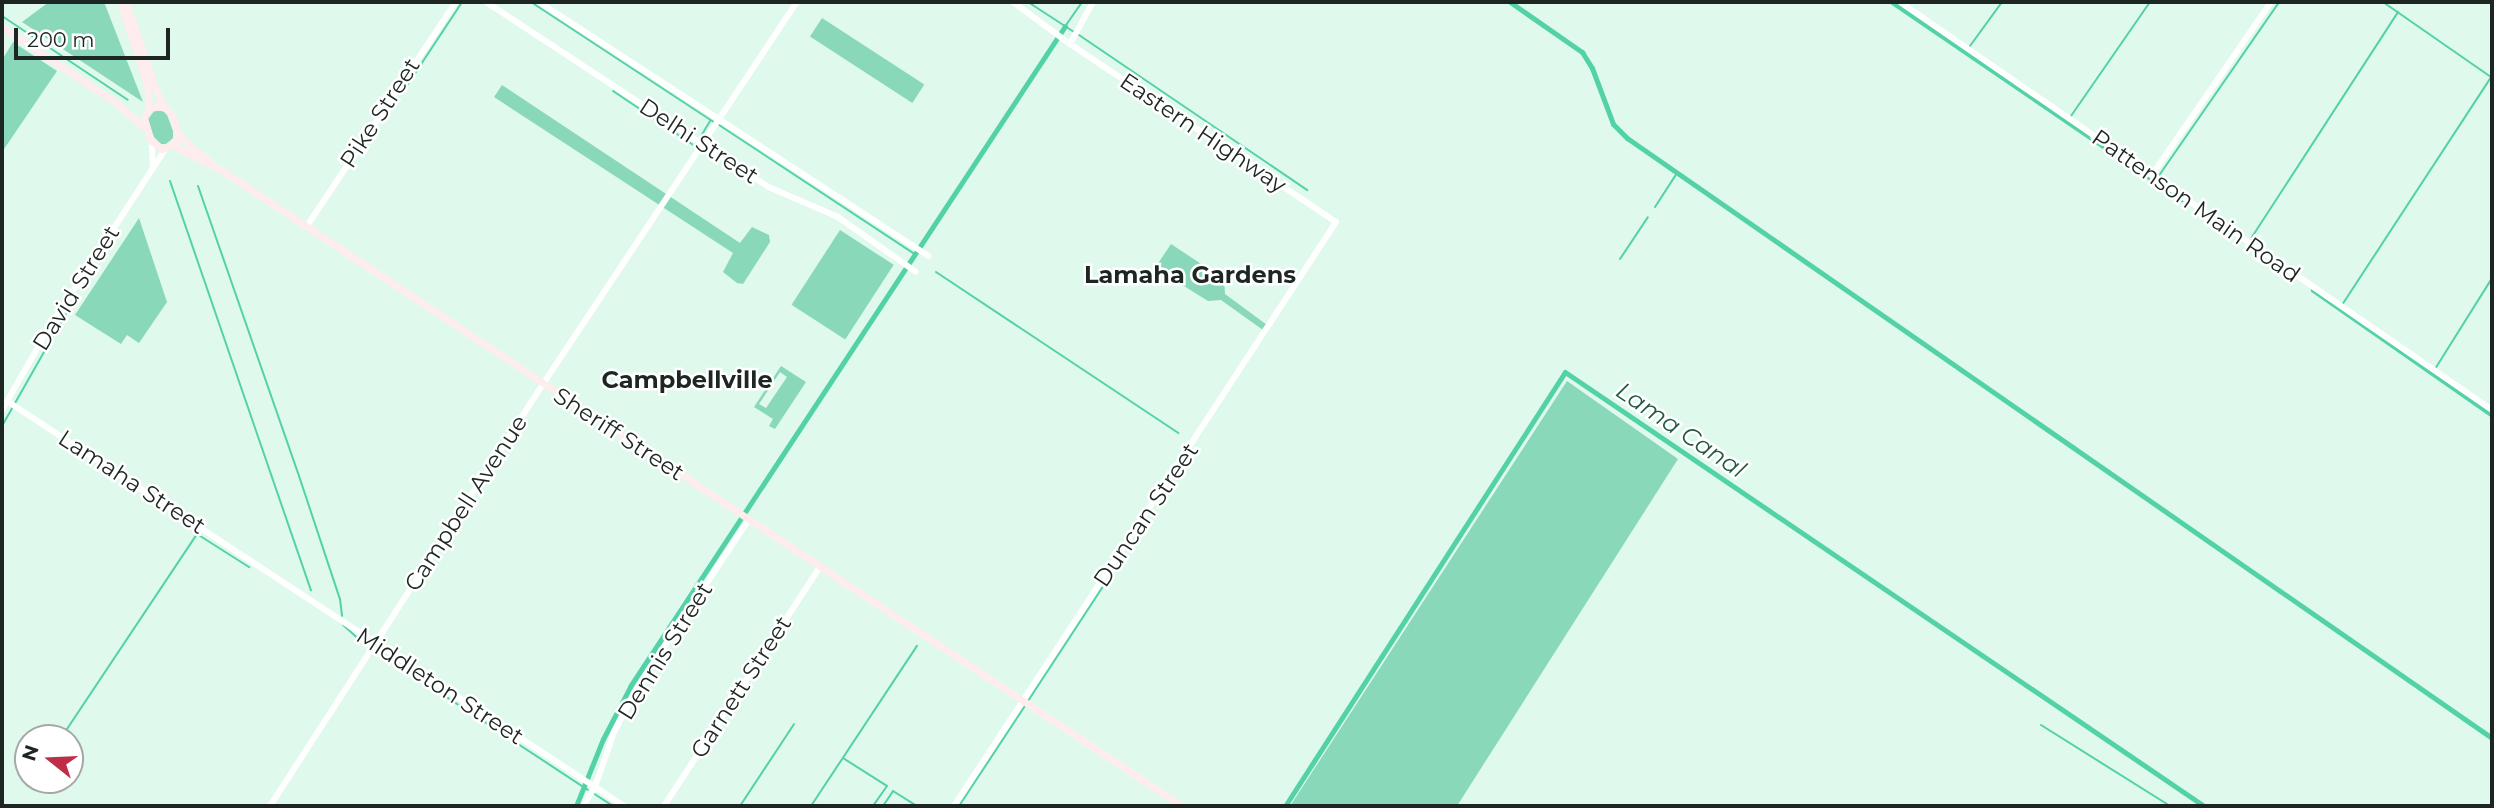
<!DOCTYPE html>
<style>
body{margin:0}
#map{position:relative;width:2494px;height:808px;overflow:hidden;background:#dff9ed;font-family:Montserrat,sans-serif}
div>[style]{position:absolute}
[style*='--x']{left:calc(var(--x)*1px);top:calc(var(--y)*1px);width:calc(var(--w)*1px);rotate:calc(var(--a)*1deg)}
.green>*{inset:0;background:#89d8b9;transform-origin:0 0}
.stream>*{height:2px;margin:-1px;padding:0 1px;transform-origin:1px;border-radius:1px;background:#53d2a7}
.canal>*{height:5px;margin:-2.5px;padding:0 2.5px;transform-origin:2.5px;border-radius:2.5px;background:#53d2a7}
.tertiary>*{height:6px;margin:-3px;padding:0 3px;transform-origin:3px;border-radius:3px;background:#fff}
.secondary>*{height:7px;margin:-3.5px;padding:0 3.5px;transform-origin:3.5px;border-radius:3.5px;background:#ffeced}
span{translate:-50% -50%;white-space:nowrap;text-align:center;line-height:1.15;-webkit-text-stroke:5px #fff;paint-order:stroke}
.street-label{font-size:23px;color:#1d2622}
.neighbourhood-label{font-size:24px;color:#1d2622;font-weight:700}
.water-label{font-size:24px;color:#245845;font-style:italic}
.frame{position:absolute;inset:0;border:4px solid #1d2622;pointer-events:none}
.north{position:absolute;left:14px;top:724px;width:70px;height:70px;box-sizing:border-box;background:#fff;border:2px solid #a5a8a7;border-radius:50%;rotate:288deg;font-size:19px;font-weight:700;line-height:28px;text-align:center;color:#1d2622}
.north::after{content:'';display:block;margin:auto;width:24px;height:32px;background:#bf2e47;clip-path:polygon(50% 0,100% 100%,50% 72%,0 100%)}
.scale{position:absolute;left:14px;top:28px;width:156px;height:32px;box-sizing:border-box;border:4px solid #1d2622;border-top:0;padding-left:9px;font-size:21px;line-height:24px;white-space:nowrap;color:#1d2622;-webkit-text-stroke:5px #fff;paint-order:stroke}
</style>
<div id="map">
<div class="green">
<i style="clip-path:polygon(49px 2px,104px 2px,143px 102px,22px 22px)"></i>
<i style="left:822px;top:18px;width:122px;height:22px;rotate:33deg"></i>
<i style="clip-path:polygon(13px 42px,57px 71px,2px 152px,2px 60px)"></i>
<i style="clip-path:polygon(502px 85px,740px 243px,752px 227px,769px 235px,770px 242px,743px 284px,737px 283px,723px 272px,733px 253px,494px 97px)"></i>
<i style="clip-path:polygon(155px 110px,166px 112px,173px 131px,173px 138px,166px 144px,161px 144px,154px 137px,148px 119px)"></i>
<i style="clip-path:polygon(139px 218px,167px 302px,139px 343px,127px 335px,121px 344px,75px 315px)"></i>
<i style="left:840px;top:230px;width:64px;height:89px;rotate:33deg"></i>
<i style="clip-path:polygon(1171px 244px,1224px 279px,1225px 294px,1267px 325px,1263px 330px,1221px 300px,1208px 301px,1155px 268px)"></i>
<i style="clip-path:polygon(evenodd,781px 366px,806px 382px,775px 429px,769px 426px,773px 419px,754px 407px,781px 366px,780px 372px,787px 377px,766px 408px,759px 404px,780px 372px)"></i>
<i style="clip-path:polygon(1567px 381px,1678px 459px,1457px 806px,1290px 806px)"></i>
</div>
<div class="stream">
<i style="--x:531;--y:2;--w:219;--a:33.3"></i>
<i style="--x:1028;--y:2;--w:55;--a:33.1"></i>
<i style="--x:2383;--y:2;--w:131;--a:34.8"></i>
<i style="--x:2;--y:16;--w:151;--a:33.7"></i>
<i style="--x:1066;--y:25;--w:28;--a:-55"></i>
<i style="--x:1079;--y:35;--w:276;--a:34.2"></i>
<i style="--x:1970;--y:46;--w:54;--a:-54"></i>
<i style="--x:408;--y:84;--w:98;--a:-56.6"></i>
<i style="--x:613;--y:91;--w:99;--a:33.9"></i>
<i style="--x:695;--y:146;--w:29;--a:-59"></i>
<i style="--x:2071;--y:116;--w:139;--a:-55.3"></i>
<i style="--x:719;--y:125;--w:235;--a:33.4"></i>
<i style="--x:2158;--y:177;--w:213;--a:-55.3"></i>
<i style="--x:170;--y:181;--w:433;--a:71"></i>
<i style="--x:198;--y:186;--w:307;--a:70.8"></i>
<i style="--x:299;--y:476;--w:130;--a:71.6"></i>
<i style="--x:340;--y:599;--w:17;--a:83"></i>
<i style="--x:1655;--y:207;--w:38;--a:-57"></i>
<i style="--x:2250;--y:240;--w:272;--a:-57"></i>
<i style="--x:1620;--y:259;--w:50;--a:-56.3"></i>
<i style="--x:936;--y:272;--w:291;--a:33.6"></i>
<i style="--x:2342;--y:305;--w:272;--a:-56.8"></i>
<i style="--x:2435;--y:369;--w:107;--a:-57.9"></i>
<i style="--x:2;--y:426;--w:136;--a:-60.4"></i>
<i style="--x:343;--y:625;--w:27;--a:42"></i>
<i style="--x:378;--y:652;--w:251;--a:33.3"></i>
<i style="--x:1028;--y:701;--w:142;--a:-56.8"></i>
<i style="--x:2041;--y:725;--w:152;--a:32.1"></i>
<i style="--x:61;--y:738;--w:245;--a:-56.3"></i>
<i style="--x:197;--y:534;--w:62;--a:32.4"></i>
<i style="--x:843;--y:758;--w:52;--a:32.5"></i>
<i style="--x:887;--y:786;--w:24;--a:125"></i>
<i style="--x:593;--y:793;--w:24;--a:33"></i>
<i style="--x:740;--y:806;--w:98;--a:-56.6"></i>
<i style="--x:811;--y:806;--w:192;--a:-56.5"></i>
<i style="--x:883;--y:806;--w:18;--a:-56"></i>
<i style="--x:893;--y:791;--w:28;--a:32"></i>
<i style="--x:959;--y:806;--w:120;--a:-56.6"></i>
</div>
<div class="canal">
<i style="--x:1510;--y:2;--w:88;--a:34.8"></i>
<i style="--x:1582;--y:52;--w:19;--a:58"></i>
<i style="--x:1592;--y:68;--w:60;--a:69.4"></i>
<i style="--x:1613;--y:124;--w:20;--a:45"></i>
<i style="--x:1627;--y:138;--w:1053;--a:34.75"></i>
<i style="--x:1892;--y:2;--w:350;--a:34.3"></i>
<i style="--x:2313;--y:290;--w:218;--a:34.9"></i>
<i style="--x:576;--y:806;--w:72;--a:-68.1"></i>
<i style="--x:603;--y:739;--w:61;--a:-62.6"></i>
<i style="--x:631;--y:685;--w:789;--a:-56.63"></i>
<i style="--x:1285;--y:806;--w:516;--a:-57.17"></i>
<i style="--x:1565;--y:372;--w:772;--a:34.18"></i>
</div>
<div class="tertiary">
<i style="--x:486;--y:2;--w:304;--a:33.3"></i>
<i style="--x:740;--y:169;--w:36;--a:32"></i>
<i style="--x:771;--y:188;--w:73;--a:23.4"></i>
<i style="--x:838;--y:217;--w:95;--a:35.2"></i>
<i style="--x:539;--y:2;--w:465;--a:33.1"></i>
<i style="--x:1900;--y:2;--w:719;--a:34.57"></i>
<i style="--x:1070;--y:44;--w:48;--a:-61.3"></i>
<i style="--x:152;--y:143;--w:23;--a:88"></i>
<i style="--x:2152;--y:175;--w:210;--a:-55.5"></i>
<i style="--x:307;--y:226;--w:269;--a:-56.4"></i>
<i style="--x:7;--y:401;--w:738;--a:33.28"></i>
<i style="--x:2;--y:410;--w:100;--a:-60.1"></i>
<i style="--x:52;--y:323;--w:209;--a:-56.9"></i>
<i style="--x:270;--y:806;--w:503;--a:-57.1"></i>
<i style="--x:543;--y:384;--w:459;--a:-56.4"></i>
<i style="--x:583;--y:806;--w:22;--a:-58"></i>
<i style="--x:595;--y:787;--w:58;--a:-70.9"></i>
<i style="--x:614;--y:732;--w:51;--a:-61.9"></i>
<i style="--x:638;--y:687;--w:199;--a:-56.5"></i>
<i style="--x:664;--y:806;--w:284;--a:-56.9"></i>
<i style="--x:954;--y:806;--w:698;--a:-56.81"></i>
<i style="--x:1336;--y:222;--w:320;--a:-146.2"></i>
<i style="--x:1070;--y:44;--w:71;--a:-143.6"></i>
</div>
<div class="secondary">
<i style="--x:120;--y:2;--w:85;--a:71.6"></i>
<i style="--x:147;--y:83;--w:25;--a:85"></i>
<i style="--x:126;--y:2;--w:84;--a:71.4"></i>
<i style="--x:153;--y:82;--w:26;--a:67"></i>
<i style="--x:163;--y:106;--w:13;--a:45"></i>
<i style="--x:172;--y:115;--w:17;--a:73"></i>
<i style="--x:177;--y:131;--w:12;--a:99"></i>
<i style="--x:175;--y:143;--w:14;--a:155"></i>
<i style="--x:162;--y:149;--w:15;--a:-143"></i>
<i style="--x:150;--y:140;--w:23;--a:-105"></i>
<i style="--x:144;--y:118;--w:11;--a:-63"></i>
<i style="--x:149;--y:108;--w:14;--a:-8"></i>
<i style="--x:2;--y:27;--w:136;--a:33.6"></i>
<i style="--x:115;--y:102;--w:38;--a:41"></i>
<i style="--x:178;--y:132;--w:16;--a:52"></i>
<i style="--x:188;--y:145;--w:27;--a:36"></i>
<i style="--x:172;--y:145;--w:57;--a:27"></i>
<i style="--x:223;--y:171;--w:1150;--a:33.51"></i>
</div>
<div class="street-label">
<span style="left:380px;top:113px;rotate:-57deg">Pike Street</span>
<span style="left:1203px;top:133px;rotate:34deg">Eastern Highway</span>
<span style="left:699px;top:141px;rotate:33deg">Delhi Street</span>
<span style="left:2196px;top:206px;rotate:35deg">Pattenson Main Road</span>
<span style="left:76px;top:288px;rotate:-58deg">David Street</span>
<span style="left:619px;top:434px;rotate:33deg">Sheriff Street</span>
<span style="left:132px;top:482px;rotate:33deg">Lamaha Street</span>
<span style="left:466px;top:503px;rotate:-57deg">Campbell Avenue</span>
<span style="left:1146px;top:515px;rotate:-56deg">Duncan Street</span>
<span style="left:665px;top:651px;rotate:-58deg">Dennis Street</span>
<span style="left:440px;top:686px;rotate:33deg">Middleton Street</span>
<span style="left:741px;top:687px;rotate:-57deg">Garnett Street</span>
</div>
<div class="neighbourhood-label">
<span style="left:1190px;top:275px">Lamaha Gardens</span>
<span style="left:687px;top:380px">Campbellville</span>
</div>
<div class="water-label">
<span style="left:1681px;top:430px;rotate:34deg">Lama Canal</span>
</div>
<div class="frame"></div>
<div class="north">N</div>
<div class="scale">200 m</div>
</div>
